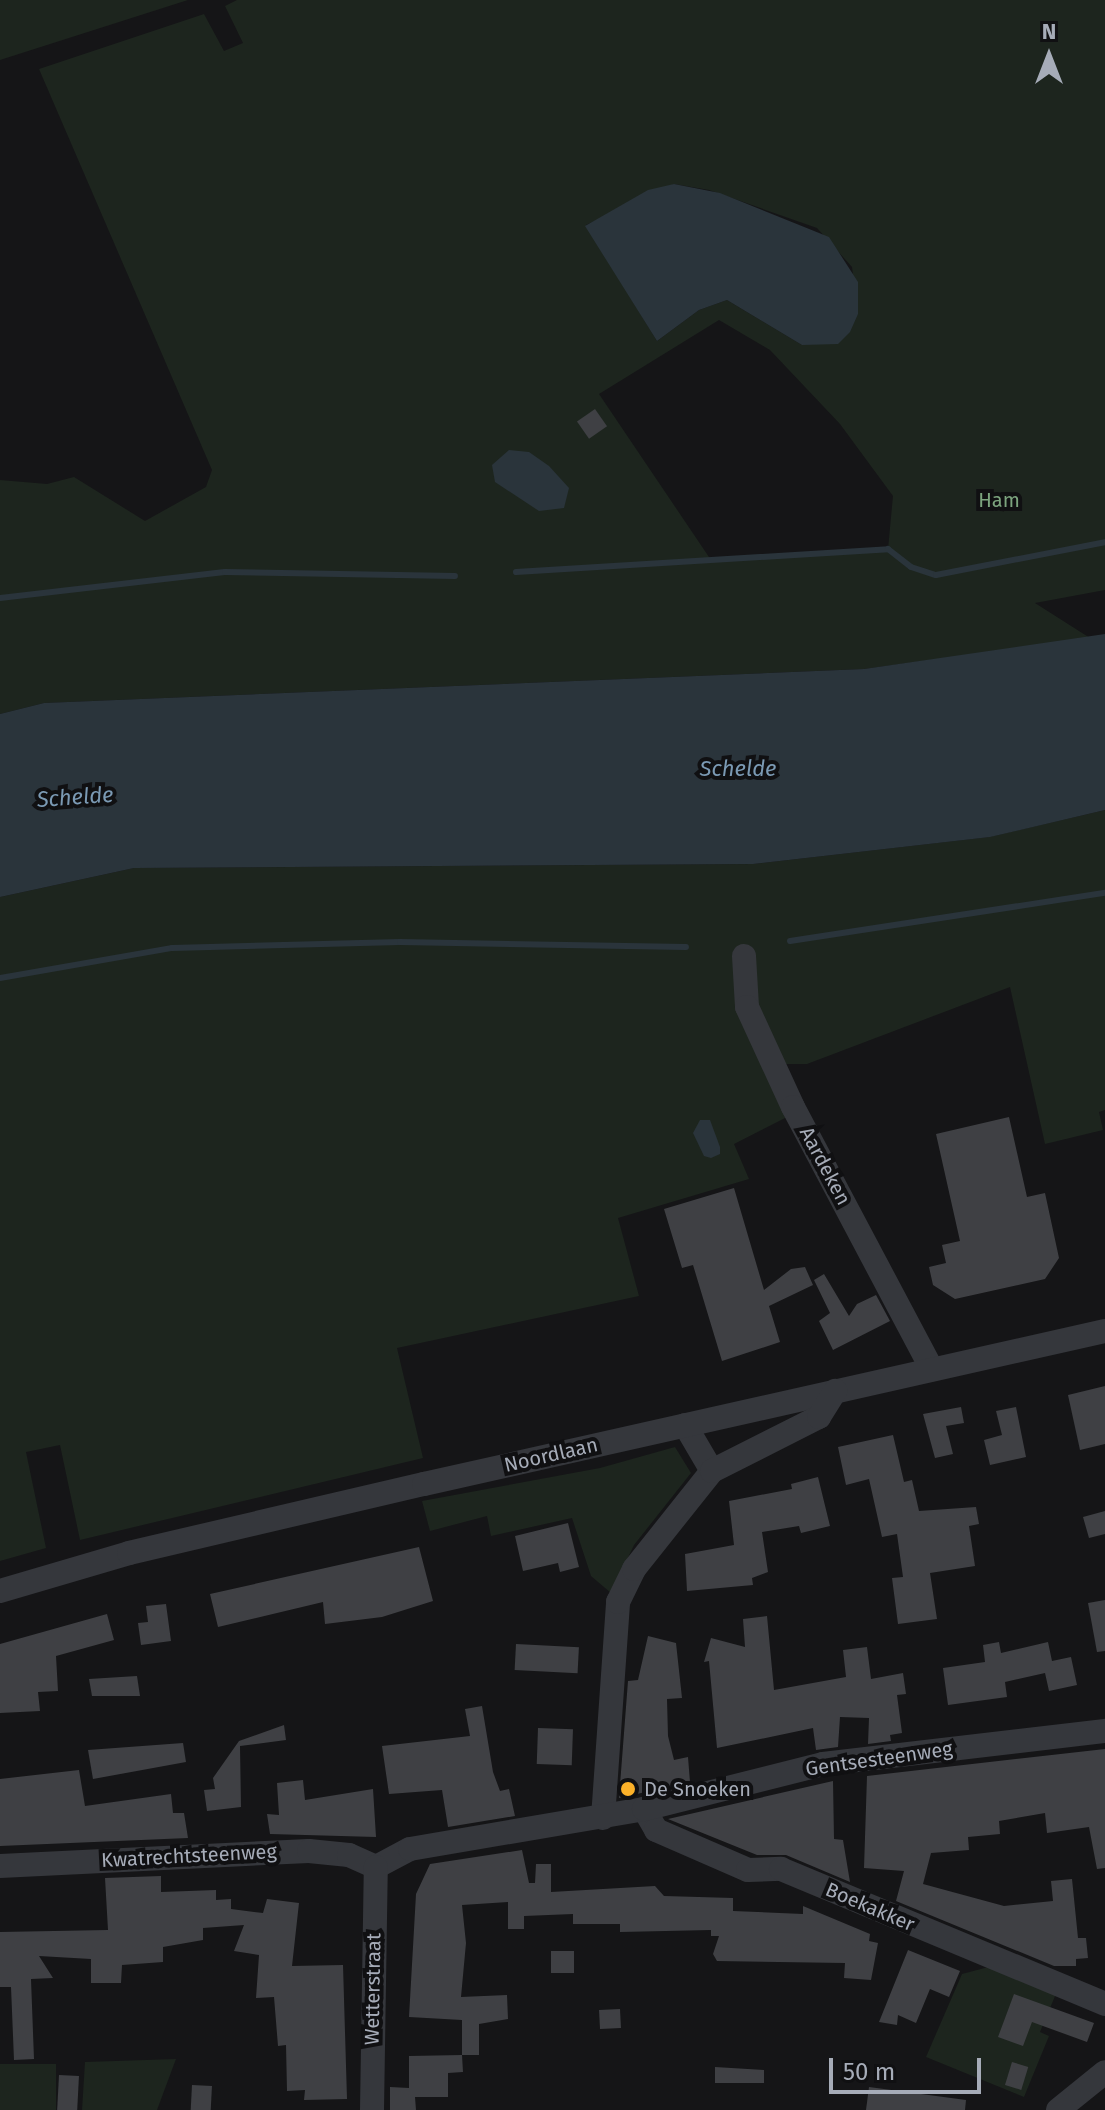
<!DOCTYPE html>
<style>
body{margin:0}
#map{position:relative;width:1105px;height:2110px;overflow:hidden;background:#151517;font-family:"Fira Sans",sans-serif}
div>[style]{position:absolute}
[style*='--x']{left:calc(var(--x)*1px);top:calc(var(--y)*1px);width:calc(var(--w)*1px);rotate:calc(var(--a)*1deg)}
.green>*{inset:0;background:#1d251e;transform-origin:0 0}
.water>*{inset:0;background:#2a343b}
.stream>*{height:6px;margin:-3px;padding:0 3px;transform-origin:3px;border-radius:3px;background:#2a343b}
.building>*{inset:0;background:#3f4044;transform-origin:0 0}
.minor>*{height:24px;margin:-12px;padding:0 12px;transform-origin:12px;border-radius:12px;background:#35373c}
.dots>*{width:22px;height:22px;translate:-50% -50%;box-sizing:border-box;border:4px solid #101012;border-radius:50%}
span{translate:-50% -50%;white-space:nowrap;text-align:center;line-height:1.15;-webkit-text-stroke:8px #101012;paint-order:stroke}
.park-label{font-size:20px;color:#7ca47e}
.street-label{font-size:20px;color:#a6acb8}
.poi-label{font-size:20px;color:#a6acb8}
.left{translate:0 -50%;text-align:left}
.water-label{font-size:22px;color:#7b9ab4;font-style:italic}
.north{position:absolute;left:1009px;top:16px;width:80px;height:80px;-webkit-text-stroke:6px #101012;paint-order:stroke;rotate:0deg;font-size:22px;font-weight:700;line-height:32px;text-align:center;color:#a6acb8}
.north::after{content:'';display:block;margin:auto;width:28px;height:36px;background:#a6acb8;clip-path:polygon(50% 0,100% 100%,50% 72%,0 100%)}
.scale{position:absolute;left:829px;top:2058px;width:152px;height:36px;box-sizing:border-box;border:4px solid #a6acb8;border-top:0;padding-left:10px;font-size:24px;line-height:28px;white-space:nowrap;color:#a6acb8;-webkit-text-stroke:6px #101012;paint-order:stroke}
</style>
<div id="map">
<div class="green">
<i style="clip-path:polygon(0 0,188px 0,0 60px)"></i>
<i style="clip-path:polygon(evenodd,237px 0,1105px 0,1105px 590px,1035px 603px,1090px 638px,864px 669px,44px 703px,0 714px,0 480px,47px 484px,74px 477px,145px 521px,206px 487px,212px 470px,39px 69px,204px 14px,224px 51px,243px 43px,225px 6px,237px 0,674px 184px,709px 190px,817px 228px,852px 267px,858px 314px,802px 345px,727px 300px,699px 310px,657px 341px,586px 225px,674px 184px,237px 0,719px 320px,770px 350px,840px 424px,893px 496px,888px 549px,711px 560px,599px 394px,719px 320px)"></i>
<i style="clip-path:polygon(1105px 810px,1105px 1110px,1099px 1112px,1103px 1130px,1045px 1144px,1010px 987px,807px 1064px,786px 1064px,789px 1116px,734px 1144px,749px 1179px,618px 1218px,639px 1296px,397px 1348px,423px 1458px,80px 1540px,60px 1445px,26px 1452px,46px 1548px,0 1561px,0 897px,134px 868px,753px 864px,989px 837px)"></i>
<i style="clip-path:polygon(675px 1447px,691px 1473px,634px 1545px,611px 1593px,591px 1576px,572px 1518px,491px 1536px,487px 1516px,430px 1531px,422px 1501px,600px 1468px)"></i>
<i style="clip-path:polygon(996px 1965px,1058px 1989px,1040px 2032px,1049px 2036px,1024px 2097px,926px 2057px,962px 1974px)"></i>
<i style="clip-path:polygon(176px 2059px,157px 2110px,82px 2110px,85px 2062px)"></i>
<i style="left:0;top:2064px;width:56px;height:46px"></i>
</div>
<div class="water">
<i style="clip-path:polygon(674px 184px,720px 193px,829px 237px,858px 282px,858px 314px,850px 332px,838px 344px,802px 345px,727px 300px,699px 310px,657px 341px,585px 226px,648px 190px)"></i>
<i style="clip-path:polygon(509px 450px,529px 452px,549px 466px,569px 488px,564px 508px,539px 511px,495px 482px,492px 465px)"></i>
<i style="clip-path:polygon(1105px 634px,1105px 810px,990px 837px,753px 864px,134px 868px,0 897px,0 714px,44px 703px,864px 669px)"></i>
<i style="clip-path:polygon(700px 1120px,710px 1120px,720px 1147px,720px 1154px,711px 1158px,704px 1156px,693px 1133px)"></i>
</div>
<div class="stream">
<i style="--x:516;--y:572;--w:373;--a:-3.5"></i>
<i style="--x:888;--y:549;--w:29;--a:38"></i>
<i style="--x:911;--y:567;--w:26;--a:18"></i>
<i style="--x:936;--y:575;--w:172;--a:-11"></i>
<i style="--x:0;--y:598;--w:226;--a:-6.6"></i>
<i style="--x:225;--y:572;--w:230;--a:1"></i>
<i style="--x:790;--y:941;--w:319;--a:-8.7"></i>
<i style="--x:0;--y:978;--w:175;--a:-9.9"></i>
<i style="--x:172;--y:948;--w:228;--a:-1.5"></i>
<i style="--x:400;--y:942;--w:286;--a:1"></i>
</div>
<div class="building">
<i style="left:595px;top:409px;width:21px;height:22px;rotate:55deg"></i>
<i style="clip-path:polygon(1009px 1117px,1027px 1197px,1045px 1193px,1059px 1258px,1045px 1279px,955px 1299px,933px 1285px,929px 1267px,946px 1263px,942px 1245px,960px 1241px,936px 1134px)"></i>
<i style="clip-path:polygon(734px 1188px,764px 1290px,791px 1269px,805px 1267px,813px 1285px,769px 1306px,780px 1342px,722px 1361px,693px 1265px,682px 1268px,664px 1209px)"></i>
<i style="clip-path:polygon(824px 1274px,849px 1316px,857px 1304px,876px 1295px,890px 1321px,833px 1350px,819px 1321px,830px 1313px,814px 1280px)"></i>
<i style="clip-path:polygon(1105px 1386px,1105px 1444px,1080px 1450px,1068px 1395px)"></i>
<i style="clip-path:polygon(961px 1407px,964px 1423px,946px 1426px,953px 1454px,935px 1458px,923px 1414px)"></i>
<i style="clip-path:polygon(1016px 1407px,1026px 1457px,990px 1465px,984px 1440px,1002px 1435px,996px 1411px)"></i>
<i style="clip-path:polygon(893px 1435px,904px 1482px,912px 1480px,919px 1511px,976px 1507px,979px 1524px,969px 1526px,975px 1566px,930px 1573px,937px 1619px,898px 1624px,892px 1578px,903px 1577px,897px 1534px,882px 1537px,869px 1479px,846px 1485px,838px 1447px)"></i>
<i style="clip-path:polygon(818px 1477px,830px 1526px,801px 1533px,799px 1526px,762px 1532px,768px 1572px,752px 1578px,753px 1585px,687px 1591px,685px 1554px,734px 1545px,729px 1501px,792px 1489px,791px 1484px)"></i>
<i style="clip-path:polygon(1105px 1511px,1105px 1534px,1089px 1538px,1083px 1517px)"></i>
<i style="clip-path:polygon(568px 1523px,579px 1567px,560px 1572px,558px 1563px,523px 1571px,515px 1536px)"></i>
<i style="clip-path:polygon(419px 1547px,433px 1601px,382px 1617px,325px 1624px,323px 1602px,218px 1627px,210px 1594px)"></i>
<i style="clip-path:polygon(1105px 1600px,1105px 1651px,1097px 1652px,1088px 1603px)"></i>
<i style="clip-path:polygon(166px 1604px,171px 1641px,141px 1645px,138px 1623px,148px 1622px,146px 1606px)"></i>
<i style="clip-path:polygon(107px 1614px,114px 1640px,56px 1656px,58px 1691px,38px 1692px,40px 1711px,0 1713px,0 1644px)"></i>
<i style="clip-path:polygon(767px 1616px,774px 1690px,846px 1677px,843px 1650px,867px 1647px,871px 1679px,903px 1673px,906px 1694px,897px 1695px,902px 1733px,890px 1735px,891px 1741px,868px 1744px,869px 1718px,840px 1717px,838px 1747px,816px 1750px,813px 1728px,717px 1748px,709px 1661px,704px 1662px,711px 1638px,745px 1647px,743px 1619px)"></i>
<i style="clip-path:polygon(648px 1636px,676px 1643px,682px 1698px,667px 1699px,668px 1736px,674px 1760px,688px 1757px,690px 1782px,619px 1798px,628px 1681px,638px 1680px)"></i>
<i style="clip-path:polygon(999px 1642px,1001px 1653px,1048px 1642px,1052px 1661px,1071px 1657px,1077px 1685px,1049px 1691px,1045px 1673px,1005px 1682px,1007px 1697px,948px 1705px,943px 1668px,985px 1662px,983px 1645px)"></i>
<i style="left:516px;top:1644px;width:63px;height:26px;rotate:3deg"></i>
<i style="clip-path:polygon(137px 1676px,140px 1696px,92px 1696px,89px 1679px)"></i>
<i style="clip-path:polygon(482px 1706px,493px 1772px,500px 1791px,509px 1789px,515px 1816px,448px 1827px,442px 1790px,389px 1794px,382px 1746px,470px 1736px,465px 1709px)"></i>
<i style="clip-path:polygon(284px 1725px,286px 1740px,240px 1746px,241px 1807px,207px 1811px,204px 1790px,215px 1789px,213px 1778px,239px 1741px)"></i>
<i style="left:538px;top:1728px;width:35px;height:36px;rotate:2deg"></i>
<i style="clip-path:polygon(183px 1743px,186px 1762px,93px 1779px,88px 1750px)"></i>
<i style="clip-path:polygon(1105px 1749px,1105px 1868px,1097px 1869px,1089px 1827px,1047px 1833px,1045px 1813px,999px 1821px,1000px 1834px,968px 1837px,969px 1850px,931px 1853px,923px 1884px,1004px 1906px,1053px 1901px,1051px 1881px,1072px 1879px,1078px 1938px,1086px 1938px,1088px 1958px,1076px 1959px,1076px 1966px,1054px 1966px,896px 1901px,904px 1871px,864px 1868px,867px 1776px)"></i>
<i style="clip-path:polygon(79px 1770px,85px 1806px,171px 1794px,173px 1813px,184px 1813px,188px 1838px,0 1846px,0 1779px)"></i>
<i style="clip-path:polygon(303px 1780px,305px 1800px,373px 1789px,376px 1837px,270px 1834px,267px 1814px,279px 1815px,277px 1783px)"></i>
<i style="clip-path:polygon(833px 1781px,834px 1839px,843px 1840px,850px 1882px,786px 1855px,757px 1855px,668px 1819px)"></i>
<i style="clip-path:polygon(522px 1850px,529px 1883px,535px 1883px,536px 1864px,551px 1864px,551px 1892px,655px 1886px,664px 1896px,733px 1898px,733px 1911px,803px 1914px,803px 1906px,870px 1934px,869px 1941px,878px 1943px,871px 1980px,844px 1978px,845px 1963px,717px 1961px,713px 1954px,719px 1936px,711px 1936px,711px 1930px,620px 1932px,620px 1924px,573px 1924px,573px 1914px,524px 1916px,524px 1929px,508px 1929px,508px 1902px,462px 1905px,466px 1943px,461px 1997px,507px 1995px,508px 2019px,479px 2024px,479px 2055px,462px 2055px,462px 2020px,409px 2017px,416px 1894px,430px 1864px)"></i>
<i style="clip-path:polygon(161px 1876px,161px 1892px,216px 1890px,216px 1900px,231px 1899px,231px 1909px,263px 1913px,267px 1899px,299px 1903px,292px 1966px,343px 1965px,347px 2099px,304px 2100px,305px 2090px,287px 2091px,286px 2045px,278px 2046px,274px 1997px,256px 1998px,259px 1955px,234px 1951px,244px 1925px,203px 1928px,203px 1940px,163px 1947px,163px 1962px,122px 1965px,121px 1983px,91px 1983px,91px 1959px,39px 1956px,53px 1978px,31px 1979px,34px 2059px,14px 2060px,11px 1987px,0 1987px,0 1932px,108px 1930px,105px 1878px)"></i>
<i style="clip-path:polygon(908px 1950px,960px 1971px,949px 1997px,930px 1989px,916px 2023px,898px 2015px,897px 2025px,879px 2022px)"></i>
<i style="left:551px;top:1951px;width:23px;height:22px"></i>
<i style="clip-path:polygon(1014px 1994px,1094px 2023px,1087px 2042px,1032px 2022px,1023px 2046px,998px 2037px)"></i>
<i style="left:620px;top:2009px;width:19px;height:21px;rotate:87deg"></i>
<i style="clip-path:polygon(462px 2055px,463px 2072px,448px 2073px,448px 2097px,415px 2097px,416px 2110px,390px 2110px,390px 2087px,409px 2088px,409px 2056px)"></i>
<i style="left:1012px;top:2062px;width:17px;height:24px;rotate:17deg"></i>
<i style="clip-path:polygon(715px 2067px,764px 2070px,764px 2083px,715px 2083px)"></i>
<i style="left:59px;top:2075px;width:20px;height:35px;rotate:3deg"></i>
<i style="left:192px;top:2085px;width:20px;height:25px;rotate:3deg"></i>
<i style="clip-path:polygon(869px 2087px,966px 2100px,965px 2110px,866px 2110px)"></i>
</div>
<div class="minor">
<i style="--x:744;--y:956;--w:51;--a:86.6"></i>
<i style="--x:747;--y:1007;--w:110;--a:65.3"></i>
<i style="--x:793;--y:1107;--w:297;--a:62.1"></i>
<i style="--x:685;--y:1425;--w:53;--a:59.6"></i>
<i style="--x:0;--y:1591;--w:134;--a:-16.4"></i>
<i style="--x:129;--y:1553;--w:303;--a:-13.2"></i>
<i style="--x:424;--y:1484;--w:698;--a:-12.66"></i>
<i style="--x:644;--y:1809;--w:24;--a:60"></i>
<i style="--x:656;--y:1830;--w:100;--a:23.5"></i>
<i style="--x:748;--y:1870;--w:33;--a:-2"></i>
<i style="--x:781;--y:1869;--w:351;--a:22.6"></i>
<i style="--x:603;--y:1818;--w:217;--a:-86"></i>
<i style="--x:618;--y:1602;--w:37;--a:-64"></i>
<i style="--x:634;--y:1569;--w:125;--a:-51.5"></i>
<i style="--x:712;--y:1471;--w:120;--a:-26.8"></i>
<i style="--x:819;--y:1417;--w:31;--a:-58"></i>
<i style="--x:0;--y:1866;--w:309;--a:-2.8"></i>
<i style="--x:309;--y:1851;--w:40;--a:5.7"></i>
<i style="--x:349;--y:1855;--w:30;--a:24"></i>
<i style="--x:376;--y:1867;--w:38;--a:-28"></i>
<i style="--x:410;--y:1849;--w:237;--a:-9.7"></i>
<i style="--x:644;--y:1809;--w:185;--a:-14.1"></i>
<i style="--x:823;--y:1764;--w:284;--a:-6.7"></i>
<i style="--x:372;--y:2110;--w:243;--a:-89.1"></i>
<i style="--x:1058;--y:2110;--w:60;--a:-39"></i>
</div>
<div class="dots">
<i style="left:628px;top:1789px;background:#fbb129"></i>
</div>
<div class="park-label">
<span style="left:999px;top:500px">Ham</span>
</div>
<div class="street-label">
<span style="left:825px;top:1166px;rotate:62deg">Aardeken</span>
<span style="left:551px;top:1455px;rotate:-13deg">Noordlaan</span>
<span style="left:879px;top:1759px;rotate:-8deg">Gentsesteenweg</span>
<span style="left:189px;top:1856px;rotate:-3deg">Kwatrechtsteenweg</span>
<span style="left:870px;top:1907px;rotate:23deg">Boekakker</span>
<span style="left:373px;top:1989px;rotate:-89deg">Wetterstraat</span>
</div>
<div class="poi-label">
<span class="left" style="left:644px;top:1789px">De Snoeken</span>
</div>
<div class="water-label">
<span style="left:738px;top:769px">Schelde</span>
<span style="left:75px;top:797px;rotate:-4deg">Schelde</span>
</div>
<div class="north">N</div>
<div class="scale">50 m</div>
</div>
